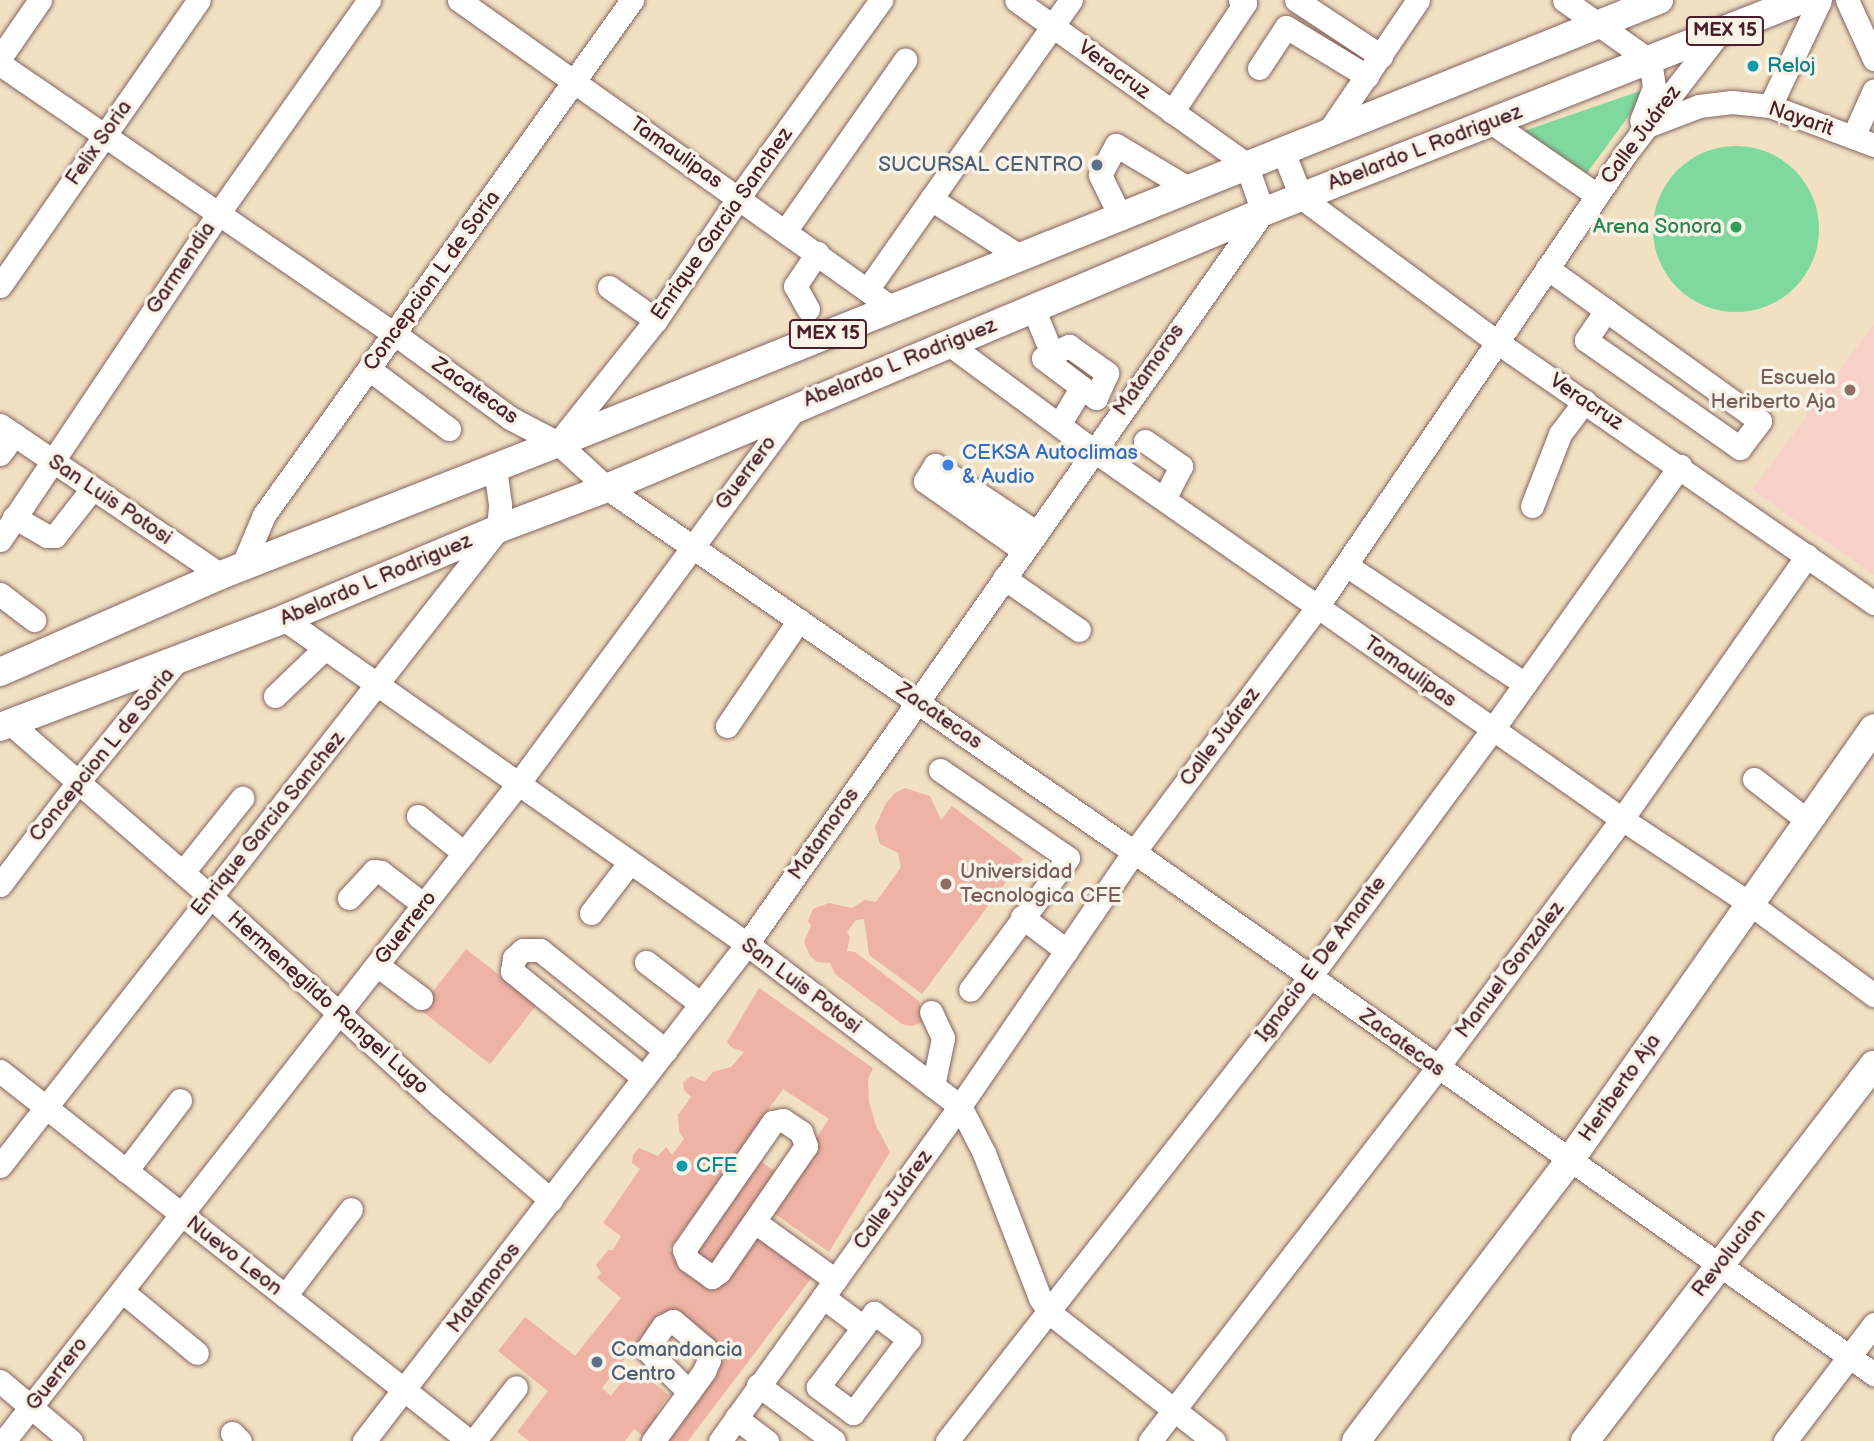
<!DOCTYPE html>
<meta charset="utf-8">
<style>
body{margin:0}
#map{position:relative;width:1874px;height:1441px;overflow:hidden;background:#f1e0c2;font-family:"Balsamiq Sans",sans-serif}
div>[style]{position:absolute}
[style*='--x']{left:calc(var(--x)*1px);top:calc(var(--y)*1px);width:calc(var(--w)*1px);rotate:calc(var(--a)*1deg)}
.built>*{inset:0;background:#f7d1c7}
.green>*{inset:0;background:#7fd99f}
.round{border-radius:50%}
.building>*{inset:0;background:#eeb3a4;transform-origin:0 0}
.roads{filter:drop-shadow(0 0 2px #846360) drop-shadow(0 0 2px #846360)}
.minor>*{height:23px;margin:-11.5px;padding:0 11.5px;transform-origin:11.5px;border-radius:11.5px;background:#fff}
.major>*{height:28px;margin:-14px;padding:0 14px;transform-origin:14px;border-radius:14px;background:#fff}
.dots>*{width:19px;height:19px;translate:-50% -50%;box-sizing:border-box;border:4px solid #f7f3e8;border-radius:50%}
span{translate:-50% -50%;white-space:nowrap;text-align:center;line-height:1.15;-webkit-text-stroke:7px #f7f3e8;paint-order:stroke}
.shield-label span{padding:2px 5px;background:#f7f3e8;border:2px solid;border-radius:5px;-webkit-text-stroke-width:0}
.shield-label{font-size:19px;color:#4a1f2b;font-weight:700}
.culture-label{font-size:21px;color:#0d838f}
.left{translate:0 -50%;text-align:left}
.street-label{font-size:21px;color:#4a1f2b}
.service-label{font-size:21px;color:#4e5e75}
.right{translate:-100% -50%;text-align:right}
.leisure-label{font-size:21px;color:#27864d}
.education-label{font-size:21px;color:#785e54}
.shop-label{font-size:21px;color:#366cbe}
</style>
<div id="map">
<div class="built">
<i style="clip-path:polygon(1874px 324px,1874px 575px,1752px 490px)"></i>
</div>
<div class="green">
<i style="clip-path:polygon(1649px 88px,1587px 173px,1524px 131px)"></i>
<i class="round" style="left:1653px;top:146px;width:166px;height:166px"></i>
</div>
<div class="building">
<i style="clip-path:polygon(905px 788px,930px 796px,941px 820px,952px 806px,1023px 859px,922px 994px,869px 955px,864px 919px,856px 920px,847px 932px,850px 937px,847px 951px,855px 952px,919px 1001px,923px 1022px,912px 1026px,902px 1024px,835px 974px,830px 963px,817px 962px,810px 956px,804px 942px,811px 926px,808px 921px,813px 909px,829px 903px,852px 908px,865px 900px,876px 902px,901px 867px,898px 853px,880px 844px,875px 827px,886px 803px,895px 793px)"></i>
<i style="left:466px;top:949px;width:90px;height:76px;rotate:38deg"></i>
<i style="clip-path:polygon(759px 988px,873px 1068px,868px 1079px,869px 1102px,876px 1126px,890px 1152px,829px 1252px,768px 1209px,829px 1119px,783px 1089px,669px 1250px,720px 1286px,760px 1235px,813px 1276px,688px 1441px,658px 1441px,727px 1352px,673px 1310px,657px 1330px,651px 1325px,602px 1388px,611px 1396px,633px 1367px,669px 1395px,656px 1413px,665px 1420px,649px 1440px,634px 1429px,625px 1441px,529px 1441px,517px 1432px,548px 1391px,498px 1351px,525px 1317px,575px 1356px,621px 1298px,597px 1278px,601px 1273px,596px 1265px,608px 1250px,613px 1250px,621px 1236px,603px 1223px,640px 1169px,632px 1163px,633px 1155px,639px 1148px,658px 1156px,666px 1147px,672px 1155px,684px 1139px,679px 1131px,678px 1115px,691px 1097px,684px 1090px,683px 1083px,691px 1076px,705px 1082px,713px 1072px,731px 1067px,744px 1052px,731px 1047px,727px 1042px)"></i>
<i style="left:757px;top:1159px;width:23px;height:116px;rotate:34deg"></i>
</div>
<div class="roads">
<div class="minor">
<i style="--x:459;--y:0;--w:531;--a:35.42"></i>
<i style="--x:1296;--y:0;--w:102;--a:33.4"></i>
<i style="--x:1564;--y:0;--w:105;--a:35.3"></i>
<i style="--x:1650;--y:61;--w:26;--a:81"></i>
<i style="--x:1654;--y:87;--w:36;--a:111"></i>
<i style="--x:1847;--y:0;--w:65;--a:65.4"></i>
<i style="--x:0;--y:58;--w:70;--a:-55.4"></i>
<i style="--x:0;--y:64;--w:478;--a:34.4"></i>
<i style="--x:395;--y:334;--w:142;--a:36.1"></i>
<i style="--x:510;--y:418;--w:54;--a:27.5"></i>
<i style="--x:558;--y:443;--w:67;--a:42.6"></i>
<i style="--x:607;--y:488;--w:640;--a:34.63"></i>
<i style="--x:1134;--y:852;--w:906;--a:35.2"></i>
<i style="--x:1259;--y:68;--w:49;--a:-56.6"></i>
<i style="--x:1286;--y:27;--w:95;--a:31.2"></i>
<i style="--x:1770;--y:106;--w:117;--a:-64.7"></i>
<i style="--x:1172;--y:112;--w:131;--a:-56.2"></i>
<i style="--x:1245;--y:3;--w:6;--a:-149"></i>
<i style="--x:1491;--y:122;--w:129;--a:34.6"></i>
<i style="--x:1647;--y:126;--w:56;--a:-21"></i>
<i style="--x:1699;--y:106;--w:33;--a:-7"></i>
<i style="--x:1732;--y:102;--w:38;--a:6"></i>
<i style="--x:1770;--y:106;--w:111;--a:20.6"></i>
<i style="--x:1326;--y:135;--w:163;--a:-55.7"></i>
<i style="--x:1853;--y:137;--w:51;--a:-65.9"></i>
<i style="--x:1283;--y:151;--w:49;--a:68.6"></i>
<i style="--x:1301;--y:197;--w:244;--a:36.5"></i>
<i style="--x:1497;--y:342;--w:459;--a:34.7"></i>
<i style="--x:931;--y:199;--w:105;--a:32.9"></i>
<i style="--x:1120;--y:216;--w:46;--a:-116"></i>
<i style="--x:1100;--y:175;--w:34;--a:-62"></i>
<i style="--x:1116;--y:145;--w:84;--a:30.8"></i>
<i style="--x:786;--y:230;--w:208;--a:-55"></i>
<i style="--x:1547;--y:268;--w:262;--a:35.7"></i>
<i style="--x:1760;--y:421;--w:34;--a:127"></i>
<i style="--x:1740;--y:448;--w:188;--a:-145"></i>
<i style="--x:1586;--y:340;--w:36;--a:-56"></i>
<i style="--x:0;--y:286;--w:348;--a:-55.2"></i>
<i style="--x:609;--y:287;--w:57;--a:35.1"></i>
<i style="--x:867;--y:290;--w:355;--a:-54.9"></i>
<i style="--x:1033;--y:308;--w:50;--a:67.6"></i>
<i style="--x:808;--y:309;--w:26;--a:-119"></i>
<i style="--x:795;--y:286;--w:40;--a:-56"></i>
<i style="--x:949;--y:344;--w:179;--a:36.4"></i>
<i style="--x:1093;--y:450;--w:645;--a:34.9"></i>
<i style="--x:1622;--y:819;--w:152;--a:33.5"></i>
<i style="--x:1749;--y:903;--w:155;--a:36.4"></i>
<i style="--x:1069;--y:346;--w:47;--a:35.4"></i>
<i style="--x:1107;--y:373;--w:27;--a:114"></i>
<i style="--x:1096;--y:398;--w:66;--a:-143"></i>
<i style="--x:1043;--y:358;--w:29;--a:-25"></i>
<i style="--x:369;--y:369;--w:100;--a:36.9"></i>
<i style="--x:0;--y:425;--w:267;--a:34.2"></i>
<i style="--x:1059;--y:425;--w:43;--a:-59.3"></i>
<i style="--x:1145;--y:441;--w:44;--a:34.8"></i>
<i style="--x:1181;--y:466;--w:37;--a:117"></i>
<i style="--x:558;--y:443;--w:157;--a:-51.5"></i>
<i style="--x:656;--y:320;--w:148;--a:-56"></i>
<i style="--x:739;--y:197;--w:243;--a:-54.2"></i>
<i style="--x:0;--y:454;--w:24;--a:-54"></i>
<i style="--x:1532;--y:506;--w:77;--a:-68.7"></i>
<i style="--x:1560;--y:434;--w:41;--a:-52.9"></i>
<i style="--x:14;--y:517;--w:38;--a:30"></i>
<i style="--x:47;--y:536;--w:8;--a:0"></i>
<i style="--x:55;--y:536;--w:60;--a:-51.8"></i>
<i style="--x:0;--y:540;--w:392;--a:-56.2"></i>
<i style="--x:218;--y:214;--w:262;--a:-54.8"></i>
<i style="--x:1023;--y:550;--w:120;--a:-144.9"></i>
<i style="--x:925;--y:481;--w:19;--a:-58"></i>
<i style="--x:935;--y:465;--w:121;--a:33.6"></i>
<i style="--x:1346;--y:565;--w:215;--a:33.6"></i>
<i style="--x:242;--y:567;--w:56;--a:-67.1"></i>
<i style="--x:264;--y:515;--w:633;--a:-54.45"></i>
<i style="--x:1004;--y:578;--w:91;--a:34.7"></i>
<i style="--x:0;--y:594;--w:43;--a:37.4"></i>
<i style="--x:284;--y:619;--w:566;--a:35.07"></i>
<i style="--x:747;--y:944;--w:268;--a:37.3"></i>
<i style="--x:960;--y:1106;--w:53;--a:62.9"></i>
<i style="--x:984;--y:1153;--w:155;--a:68.9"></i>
<i style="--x:1040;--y:1298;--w:18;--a:56"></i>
<i style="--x:1050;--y:1313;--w:208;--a:38"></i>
<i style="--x:275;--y:696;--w:69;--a:-43.8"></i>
<i style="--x:10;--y:723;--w:264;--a:40.9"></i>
<i style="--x:210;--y:896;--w:311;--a:42.3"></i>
<i style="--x:440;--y:1105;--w:146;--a:40.6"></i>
<i style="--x:727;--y:726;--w:128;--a:-55.8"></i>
<i style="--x:940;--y:770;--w:155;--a:34.5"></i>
<i style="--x:1068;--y:858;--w:164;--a:126.6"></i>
<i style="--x:1754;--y:779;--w:68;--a:37.9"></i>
<i style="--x:418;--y:816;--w:59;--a:38.8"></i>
<i style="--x:183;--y:872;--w:95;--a:-51.4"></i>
<i style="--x:0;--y:885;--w:129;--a:-52.9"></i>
<i style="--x:78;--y:782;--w:159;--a:-50.9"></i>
<i style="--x:349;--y:898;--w:37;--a:-47"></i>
<i style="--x:374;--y:871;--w:7;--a:8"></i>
<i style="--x:381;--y:872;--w:54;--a:37.5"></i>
<i style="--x:591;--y:913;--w:64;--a:-52.6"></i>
<i style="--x:1022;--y:917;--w:56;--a:37.1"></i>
<i style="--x:646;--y:962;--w:69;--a:37.4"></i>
<i style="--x:377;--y:965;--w:55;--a:36.9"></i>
<i style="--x:931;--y:1012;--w:29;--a:65"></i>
<i style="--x:943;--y:1038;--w:49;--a:101.8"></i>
<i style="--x:0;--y:1071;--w:597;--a:38.27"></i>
<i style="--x:644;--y:1078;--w:170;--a:-141"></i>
<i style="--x:512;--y:971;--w:13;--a:-81"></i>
<i style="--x:514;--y:958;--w:12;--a:-42"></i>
<i style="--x:523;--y:950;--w:17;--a:0"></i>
<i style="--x:540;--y:950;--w:161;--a:38.7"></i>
<i style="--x:783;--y:1120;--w:22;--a:34"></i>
<i style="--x:801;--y:1132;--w:15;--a:70"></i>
<i style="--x:806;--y:1146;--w:153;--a:124.6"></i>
<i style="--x:719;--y:1272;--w:9;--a:144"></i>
<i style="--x:712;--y:1277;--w:29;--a:-145"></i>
<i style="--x:688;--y:1260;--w:11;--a:-112"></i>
<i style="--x:684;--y:1250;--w:156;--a:-55.2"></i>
<i style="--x:773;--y:1122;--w:10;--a:-11"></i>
<i style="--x:0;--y:1166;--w:809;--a:-51.98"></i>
<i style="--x:498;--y:529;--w:25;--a:-85"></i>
<i style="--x:500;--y:504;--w:36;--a:-98"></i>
<i style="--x:126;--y:1171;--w:89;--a:-52.7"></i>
<i style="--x:755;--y:1222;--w:99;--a:35.9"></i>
<i style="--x:122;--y:1291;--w:97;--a:39.6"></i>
<i style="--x:285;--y:1296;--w:109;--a:-52.8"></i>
<i style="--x:823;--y:1297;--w:50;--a:36.9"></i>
<i style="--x:874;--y:1313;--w:44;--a:36.6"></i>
<i style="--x:909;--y:1339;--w:93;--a:127.1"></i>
<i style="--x:853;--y:1413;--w:44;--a:-143.4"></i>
<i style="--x:818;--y:1387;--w:93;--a:-52.9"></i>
<i style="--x:0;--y:1381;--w:93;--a:40.2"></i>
<i style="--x:758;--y:1385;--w:94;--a:36.4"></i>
<i style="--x:736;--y:1418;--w:39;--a:37"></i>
<i style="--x:232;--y:1433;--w:11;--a:45"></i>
<i style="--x:4;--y:1441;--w:834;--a:-51.96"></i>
<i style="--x:518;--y:784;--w:468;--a:-53.6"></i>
<i style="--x:364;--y:1441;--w:627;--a:-52.38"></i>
<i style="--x:747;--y:944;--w:896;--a:-54.82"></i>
<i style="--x:1263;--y:212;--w:51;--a:-109.5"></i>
<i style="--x:1246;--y:164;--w:282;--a:-144.5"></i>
<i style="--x:474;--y:1441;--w:68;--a:-52.1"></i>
<i style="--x:653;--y:1441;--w:61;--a:-53.7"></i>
<i style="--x:689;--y:1392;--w:26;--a:-54"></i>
<i style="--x:704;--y:1371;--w:12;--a:-66"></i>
<i style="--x:709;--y:1360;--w:13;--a:-108"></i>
<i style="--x:705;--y:1348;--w:42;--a:-139.8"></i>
<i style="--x:673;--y:1321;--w:11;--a:153"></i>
<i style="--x:663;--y:1326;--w:29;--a:124"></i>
<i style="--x:647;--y:1350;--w:59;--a:45"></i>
<i style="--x:720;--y:1441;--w:412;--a:-54.4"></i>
<i style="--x:960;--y:1106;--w:308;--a:-55.6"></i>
<i style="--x:1134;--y:852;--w:306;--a:-53.2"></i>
<i style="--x:1317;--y:607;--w:549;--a:-55.76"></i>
<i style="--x:1626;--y:153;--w:152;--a:-52.2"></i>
<i style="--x:947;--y:1441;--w:589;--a:-51.96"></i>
<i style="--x:1310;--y:977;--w:308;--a:-53.6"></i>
<i style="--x:1493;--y:729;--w:323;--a:-54.6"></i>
<i style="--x:1150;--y:1441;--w:471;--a:-52.4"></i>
<i style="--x:1437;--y:1068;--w:310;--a:-53.4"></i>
<i style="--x:1622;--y:819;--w:322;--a:-54.9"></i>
<i style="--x:1785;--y:1441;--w:147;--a:-52.7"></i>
</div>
<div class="major">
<i style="--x:0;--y:672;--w:241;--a:-23.7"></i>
<i style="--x:221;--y:575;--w:362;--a:-21.4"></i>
<i style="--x:558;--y:443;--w:1187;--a:-21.92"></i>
<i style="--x:0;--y:727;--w:304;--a:-20.8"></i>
<i style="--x:284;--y:619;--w:232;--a:-22.8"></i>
<i style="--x:498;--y:529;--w:116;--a:-20.6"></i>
<i style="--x:607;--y:488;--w:712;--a:-22.82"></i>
<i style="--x:1263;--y:212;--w:578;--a:-21.51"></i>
<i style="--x:1356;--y:1441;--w:353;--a:-52.7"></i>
<i style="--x:1570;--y:1160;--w:528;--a:-54.87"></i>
<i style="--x:1585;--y:1441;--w:474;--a:-52.5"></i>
</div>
</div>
<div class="dots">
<i style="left:1753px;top:66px;background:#0f9aa8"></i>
<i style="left:1097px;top:165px;background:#5c6f8a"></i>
<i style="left:1736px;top:227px;background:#2e9e5b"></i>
<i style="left:1850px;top:390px;background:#8d6e63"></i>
<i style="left:948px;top:465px;background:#3f7fe0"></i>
<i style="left:946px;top:884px;background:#8d6e63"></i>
<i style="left:682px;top:1166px;background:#0f9aa8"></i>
<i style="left:597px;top:1362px;background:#5c6f8a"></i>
</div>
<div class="shield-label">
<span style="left:1725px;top:31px">MEX 15</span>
<span style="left:828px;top:334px">MEX 15</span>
</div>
<div class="culture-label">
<span class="left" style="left:1767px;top:66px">Reloj</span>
<span class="left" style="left:696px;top:1166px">CFE</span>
</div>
<div class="street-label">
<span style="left:1114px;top:70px;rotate:36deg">Veracruz</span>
<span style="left:1801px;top:119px;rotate:19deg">Nayarit</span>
<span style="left:1641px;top:135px;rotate:-53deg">Calle Juárez</span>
<span style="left:99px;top:143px;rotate:-55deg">Felix Soria</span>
<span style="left:1425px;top:148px;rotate:-21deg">Abelardo L Rodriguez</span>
<span style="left:676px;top:153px;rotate:35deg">Tamaulipas</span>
<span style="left:722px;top:224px;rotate:-55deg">Enrique Garcia Sanchez</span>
<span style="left:181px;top:268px;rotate:-56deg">Garmendia</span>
<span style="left:432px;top:281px;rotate:-54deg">Concepcion L de Soria</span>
<span style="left:900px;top:363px;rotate:-22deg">Abelardo L Rodriguez</span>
<span style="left:1149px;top:370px;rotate:-55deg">Matamoros</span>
<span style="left:475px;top:391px;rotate:35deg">Zacatecas</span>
<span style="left:1586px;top:402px;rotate:34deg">Veracruz</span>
<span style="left:746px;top:473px;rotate:-53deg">Guerrero</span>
<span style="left:110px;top:500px;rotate:34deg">San Luis Potosi</span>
<span style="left:376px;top:580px;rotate:-23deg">Abelardo L Rodriguez</span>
<span style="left:1410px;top:672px;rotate:35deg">Tamaulipas</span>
<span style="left:939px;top:716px;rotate:35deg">Zacatecas</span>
<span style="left:1220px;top:737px;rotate:-53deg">Calle Juárez</span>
<span style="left:102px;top:755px;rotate:-51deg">Concepcion L de Soria</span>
<span style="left:268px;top:824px;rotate:-51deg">Enrique Garcia Sanchez</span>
<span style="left:824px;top:834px;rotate:-55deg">Matamoros</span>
<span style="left:406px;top:928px;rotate:-52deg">Guerrero</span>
<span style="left:1321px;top:959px;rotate:-53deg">Ignacio E De Amante</span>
<span style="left:1510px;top:970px;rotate:-53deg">Manuel Gonzalez</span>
<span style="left:801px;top:986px;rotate:37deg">San Luis Potosi</span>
<span style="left:328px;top:1003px;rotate:42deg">Hermenegildo Rangel Lugo</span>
<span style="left:1402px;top:1043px;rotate:36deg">Zacatecas</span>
<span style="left:1620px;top:1088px;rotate:-55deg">Heriberto Aja</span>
<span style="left:893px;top:1200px;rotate:-54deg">Calle Juárez</span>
<span style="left:1729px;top:1253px;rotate:-52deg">Revolucion</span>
<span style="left:234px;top:1256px;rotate:38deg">Nuevo Leon</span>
<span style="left:484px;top:1288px;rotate:-53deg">Matamoros</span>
<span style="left:57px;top:1374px;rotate:-52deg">Guerrero</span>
</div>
<div class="service-label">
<span class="right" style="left:1083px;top:165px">SUCURSAL CENTRO</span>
<span class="left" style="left:611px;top:1362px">Comandancia<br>Centro</span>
</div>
<div class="leisure-label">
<span class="right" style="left:1722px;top:227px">Arena Sonora</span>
</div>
<div class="education-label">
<span class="right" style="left:1836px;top:390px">Escuela<br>Heriberto Aja</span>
<span class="left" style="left:960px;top:884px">Universidad<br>Tecnologica CFE</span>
</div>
<div class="shop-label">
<span class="left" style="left:962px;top:465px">CEKSA Autoclimas<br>&amp; Audio</span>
</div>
</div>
